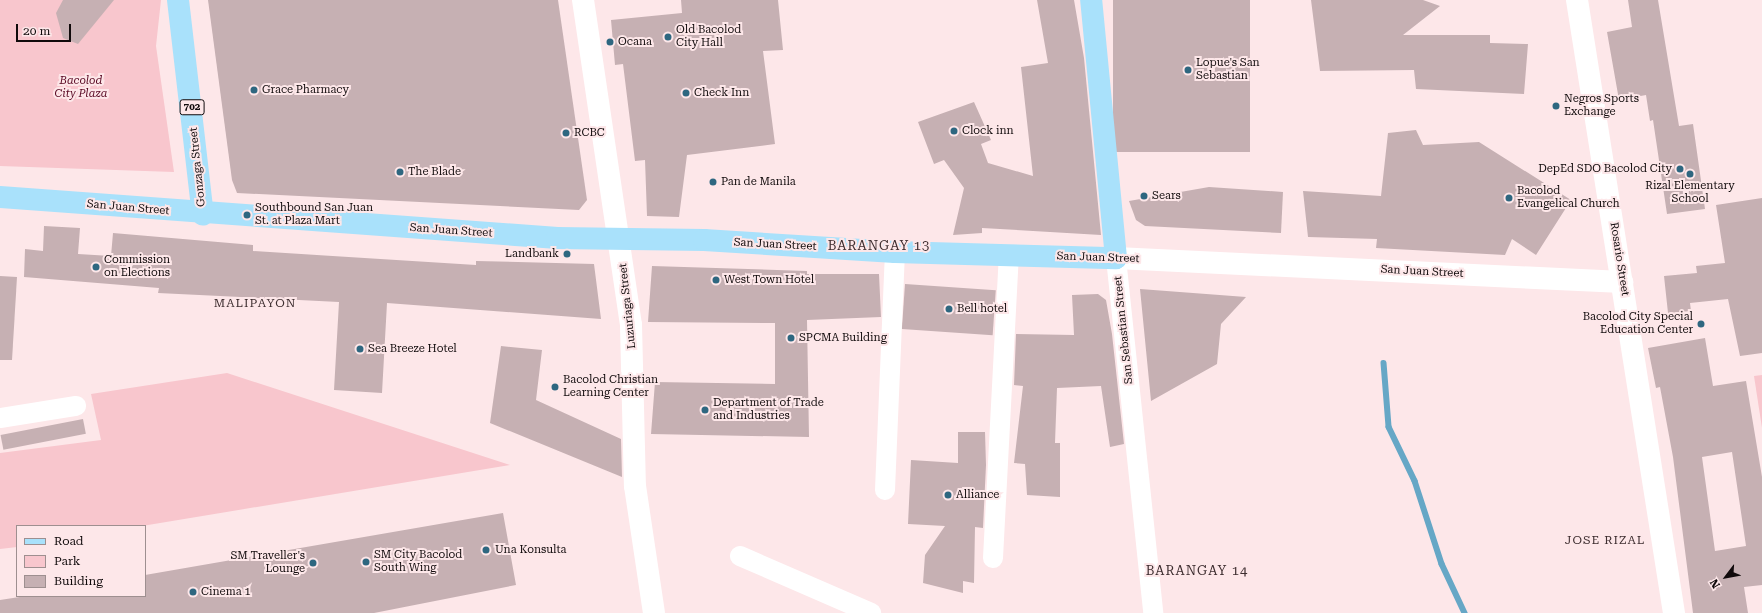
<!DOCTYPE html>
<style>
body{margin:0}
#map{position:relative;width:1762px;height:613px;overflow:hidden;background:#fde7e9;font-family:"Roboto Serif",serif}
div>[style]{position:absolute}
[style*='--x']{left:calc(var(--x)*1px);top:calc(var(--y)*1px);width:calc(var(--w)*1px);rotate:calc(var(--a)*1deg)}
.green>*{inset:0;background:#f8c6cd}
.stream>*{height:5.5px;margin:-2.75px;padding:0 2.75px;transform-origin:2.75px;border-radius:2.75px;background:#66a7c6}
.building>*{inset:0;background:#c6b0b3;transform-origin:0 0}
.street>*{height:20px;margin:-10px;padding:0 10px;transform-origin:10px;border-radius:10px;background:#fff}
.secondary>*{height:22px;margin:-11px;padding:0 11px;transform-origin:11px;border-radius:11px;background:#fff}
.primary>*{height:22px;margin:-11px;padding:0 11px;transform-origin:11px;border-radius:11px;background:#a9e1fb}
.dots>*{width:11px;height:11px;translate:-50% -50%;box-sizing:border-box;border:2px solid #fde7e9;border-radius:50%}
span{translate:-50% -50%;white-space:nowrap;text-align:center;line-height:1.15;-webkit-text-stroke:4px #fde7e9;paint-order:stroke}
.shield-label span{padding:1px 3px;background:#fde7e9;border:1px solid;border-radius:3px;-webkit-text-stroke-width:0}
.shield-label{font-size:10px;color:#100a0b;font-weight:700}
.poi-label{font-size:11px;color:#100a0b}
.left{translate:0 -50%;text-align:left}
.right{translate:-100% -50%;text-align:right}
.park-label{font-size:11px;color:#590923;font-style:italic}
.street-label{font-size:11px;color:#100a0b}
.neighbourhood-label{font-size:12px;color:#3e2e30;letter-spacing:1px}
.quarter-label{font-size:13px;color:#3e2e30;letter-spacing:1px}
.legend{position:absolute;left:16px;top:525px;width:130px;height:72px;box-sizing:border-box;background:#fde7e9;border:1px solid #9e8f90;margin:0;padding:5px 7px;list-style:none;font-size:12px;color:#100a0b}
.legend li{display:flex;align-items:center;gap:8px;height:20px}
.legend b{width:20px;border:1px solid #9e8f90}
.north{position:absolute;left:1706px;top:557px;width:40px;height:40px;-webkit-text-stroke:3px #fde7e9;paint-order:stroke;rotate:238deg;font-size:11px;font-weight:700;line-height:16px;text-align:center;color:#100a0b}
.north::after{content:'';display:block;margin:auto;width:14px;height:18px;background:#100a0b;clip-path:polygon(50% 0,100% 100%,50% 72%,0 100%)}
.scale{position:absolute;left:16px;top:24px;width:55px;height:18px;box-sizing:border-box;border:2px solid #100a0b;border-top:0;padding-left:5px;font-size:12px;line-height:14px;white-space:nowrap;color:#100a0b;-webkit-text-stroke:3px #fde7e9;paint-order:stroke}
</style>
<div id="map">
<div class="green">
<i style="clip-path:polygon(0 0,161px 0,156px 46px,174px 172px,0 166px)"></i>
<i style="clip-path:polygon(227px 373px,510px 465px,142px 526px,17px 526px,17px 547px,0 549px,0 453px,101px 440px,91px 394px)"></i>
<i style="clip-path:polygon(1762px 375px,1762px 428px,1754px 376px)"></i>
</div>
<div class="stream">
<i style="--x:1384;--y:363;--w:64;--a:85.5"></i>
<i style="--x:1389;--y:427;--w:60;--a:64.3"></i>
<i style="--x:1415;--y:481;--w:87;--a:72"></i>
<i style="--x:1442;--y:564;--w:54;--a:64.9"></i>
</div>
<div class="building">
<i style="clip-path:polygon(63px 0,114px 0,78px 44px,63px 38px,56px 13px)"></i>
<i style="clip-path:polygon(208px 0,558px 0,587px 200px,579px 210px,237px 193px,232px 180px)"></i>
<i style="clip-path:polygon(681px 0,778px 0,783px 50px,763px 51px,775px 144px,687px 155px,679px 217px,647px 216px,645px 160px,635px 161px,623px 64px,615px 65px,611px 20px,682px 13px)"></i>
<i style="clip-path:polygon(1037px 0,1074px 0,1084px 58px,1101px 235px,982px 228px,982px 233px,953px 235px,964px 188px,944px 160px,934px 164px,918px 122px,974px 102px,991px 140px,981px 144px,988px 163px,1033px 176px,1021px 67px,1048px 63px)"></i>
<i style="left:1113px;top:0;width:137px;height:152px"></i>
<i style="clip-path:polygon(1311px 0,1423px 0,1440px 6px,1403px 35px,1490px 35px,1490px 43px,1528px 44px,1524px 94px,1416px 89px,1414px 70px,1320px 71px)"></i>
<i style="clip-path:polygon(1628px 0,1658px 0,1679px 126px,1693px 124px,1705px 209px,1667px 214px,1653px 120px,1650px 121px,1646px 95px,1619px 100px,1607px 32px,1632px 27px)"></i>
<i style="clip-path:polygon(1416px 130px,1423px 145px,1479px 142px,1571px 200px,1536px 255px,1512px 239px,1505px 255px,1376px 248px,1377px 239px,1308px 237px,1303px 191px,1381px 196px,1388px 133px)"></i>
<i style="clip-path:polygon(1209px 187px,1283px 192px,1281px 233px,1145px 226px,1136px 220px,1129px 201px)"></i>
<i style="clip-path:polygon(1762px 198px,1762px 353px,1740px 356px,1728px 299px,1690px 303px,1691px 311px,1668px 313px,1664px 276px,1697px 273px,1696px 266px,1725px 263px,1716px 205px)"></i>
<i style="clip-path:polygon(44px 226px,80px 228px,78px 254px,111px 256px,113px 233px,253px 245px,253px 251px,476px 265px,476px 261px,594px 264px,601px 319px,387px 303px,382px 393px,334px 390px,339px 302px,158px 293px,159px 288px,24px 277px,25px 249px,43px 251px)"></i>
<i style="clip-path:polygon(652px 266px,807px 271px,807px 274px,879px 274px,881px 317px,807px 320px,809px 437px,651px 434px,655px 382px,775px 384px,775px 323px,648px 322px)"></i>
<i style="clip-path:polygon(0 276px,17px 277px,12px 360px,0 360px)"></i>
<i style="left:905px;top:284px;width:91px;height:45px;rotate:4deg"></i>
<i style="clip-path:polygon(1140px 289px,1246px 297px,1221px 324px,1217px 364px,1151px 401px)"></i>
<i style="clip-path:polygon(1098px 294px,1106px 300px,1112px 334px,1124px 444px,1110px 447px,1101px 386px,1057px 388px,1055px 443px,1060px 443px,1060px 497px,1027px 495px,1025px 464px,1014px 463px,1023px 386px,1014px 385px,1016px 334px,1074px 335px,1072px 295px)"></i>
<i style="clip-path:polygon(evenodd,1705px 338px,1713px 386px,1746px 381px,1762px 477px,1762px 585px,1744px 587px,1748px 613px,1693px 613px,1673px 457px,1660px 387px,1656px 388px,1648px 348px,1705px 338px,1732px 452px,1746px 546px,1715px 551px,1702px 457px,1732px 452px)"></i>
<i style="clip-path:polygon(501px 346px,542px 350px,536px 400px,621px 439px,622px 477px,490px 423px)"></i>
<i style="left:83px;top:419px;width:15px;height:84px;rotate:79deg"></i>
<i style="clip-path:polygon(958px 432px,985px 432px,986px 465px,983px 528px,975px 527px,974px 583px,963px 581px,963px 593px,923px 583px,925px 555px,945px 526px,908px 524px,911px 460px,958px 463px)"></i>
<i style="clip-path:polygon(503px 513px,516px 585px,374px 613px,0 613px,0 600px,26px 596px,145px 596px,145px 575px)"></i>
</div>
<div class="street">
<i style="--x:1116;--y:258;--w:357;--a:84"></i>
<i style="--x:0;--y:418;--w:77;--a:-9"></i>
<i style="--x:885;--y:490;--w:238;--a:-87.6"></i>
<i style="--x:740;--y:556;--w:143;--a:23.5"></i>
<i style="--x:993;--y:558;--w:302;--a:-87"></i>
</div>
<div class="secondary">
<i style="--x:583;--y:0;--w:329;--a:81.6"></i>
<i style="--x:631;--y:325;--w:161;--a:88.6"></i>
<i style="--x:635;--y:486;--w:128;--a:81.5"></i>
<i style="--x:1577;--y:0;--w:621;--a:81.01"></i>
<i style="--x:1116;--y:258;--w:507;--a:2.72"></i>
</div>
<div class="primary">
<i style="--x:178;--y:0;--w:216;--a:83.4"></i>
<i style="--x:0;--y:197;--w:559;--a:4.21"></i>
<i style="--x:557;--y:238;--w:147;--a:0.8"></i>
<i style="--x:704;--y:240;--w:191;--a:3.6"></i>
<i style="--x:895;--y:252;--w:221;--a:1.6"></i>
<i style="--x:1116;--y:258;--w:259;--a:-95.5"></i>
</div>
<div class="dots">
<i style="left:668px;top:37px;background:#2e6780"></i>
<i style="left:610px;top:42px;background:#2e6780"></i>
<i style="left:1188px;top:70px;background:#2e6780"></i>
<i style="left:254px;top:90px;background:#2e6780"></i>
<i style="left:686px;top:93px;background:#2e6780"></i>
<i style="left:1556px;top:106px;background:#2e6780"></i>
<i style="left:954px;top:131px;background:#2e6780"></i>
<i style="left:566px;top:133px;background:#2e6780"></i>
<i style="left:1680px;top:169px;background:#2e6780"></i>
<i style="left:400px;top:172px;background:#2e6780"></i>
<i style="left:1690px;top:174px;background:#2e6780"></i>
<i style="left:713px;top:182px;background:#2e6780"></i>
<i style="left:1144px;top:196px;background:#2e6780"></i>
<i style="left:1509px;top:198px;background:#2e6780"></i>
<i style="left:247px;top:215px;background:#2e6780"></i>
<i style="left:567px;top:254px;background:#2e6780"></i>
<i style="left:96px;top:267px;background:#2e6780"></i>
<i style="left:716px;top:280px;background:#2e6780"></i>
<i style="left:949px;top:309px;background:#2e6780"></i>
<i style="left:1701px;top:324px;background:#2e6780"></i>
<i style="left:791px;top:338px;background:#2e6780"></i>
<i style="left:360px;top:349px;background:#2e6780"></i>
<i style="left:555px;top:387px;background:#2e6780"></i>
<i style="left:705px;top:410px;background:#2e6780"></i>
<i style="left:948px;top:495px;background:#2e6780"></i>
<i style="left:486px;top:550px;background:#2e6780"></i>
<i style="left:366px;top:562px;background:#2e6780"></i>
<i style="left:313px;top:563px;background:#2e6780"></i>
<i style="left:193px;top:592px;background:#2e6780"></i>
</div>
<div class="shield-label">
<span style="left:192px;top:107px">702</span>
</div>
<div class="poi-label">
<span class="left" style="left:676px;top:37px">Old Bacolod<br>City Hall</span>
<span class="left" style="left:618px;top:42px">Ocana</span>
<span class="left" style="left:1196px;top:70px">Lopue's San<br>Sebastian</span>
<span class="left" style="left:262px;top:90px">Grace Pharmacy</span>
<span class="left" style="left:694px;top:93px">Check Inn</span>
<span class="left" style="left:1564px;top:106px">Negros Sports<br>Exchange</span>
<span class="left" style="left:962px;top:131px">Clock inn</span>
<span class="left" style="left:574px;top:133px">RCBC</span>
<span class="right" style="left:1672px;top:169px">DepEd SDO Bacolod City</span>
<span class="left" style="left:408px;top:172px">The Blade</span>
<span class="left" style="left:721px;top:182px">Pan de Manila</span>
<span style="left:1690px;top:193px">Rizal Elementary<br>School</span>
<span class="left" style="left:1517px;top:198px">Bacolod<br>Evangelical Church</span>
<span class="left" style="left:1152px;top:196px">Sears</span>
<span class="left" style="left:255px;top:215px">Southbound San Juan<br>St. at Plaza Mart</span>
<span class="right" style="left:559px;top:254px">Landbank</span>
<span class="left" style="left:104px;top:267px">Commission<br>on Elections</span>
<span class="left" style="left:724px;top:280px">West Town Hotel</span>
<span class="left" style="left:957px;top:309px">Bell hotel</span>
<span class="right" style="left:1693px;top:324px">Bacolod City Special<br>Education Center</span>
<span class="left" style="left:799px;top:338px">SPCMA Building</span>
<span class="left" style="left:368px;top:349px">Sea Breeze Hotel</span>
<span class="left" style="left:563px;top:387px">Bacolod Christian<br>Learning Center</span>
<span class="left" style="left:713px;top:410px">Department of Trade<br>and Industries</span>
<span class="left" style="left:956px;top:495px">Alliance</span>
<span class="left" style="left:495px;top:550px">Una Konsulta</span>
<span class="left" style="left:374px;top:562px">SM City Bacolod<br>South Wing</span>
<span class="right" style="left:305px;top:563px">SM Traveller's<br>Lounge</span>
<span class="left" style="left:201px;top:592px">Cinema 1</span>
</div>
<div class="park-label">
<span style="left:81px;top:88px">Bacolod<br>City Plaza</span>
</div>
<div class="street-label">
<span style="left:198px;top:167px;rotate:-96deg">Gonzaga Street</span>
<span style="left:128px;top:208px;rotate:5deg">San Juan Street</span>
<span style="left:451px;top:231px;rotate:4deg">San Juan Street</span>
<span style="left:775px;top:245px;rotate:3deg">San Juan Street</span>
<span style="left:1098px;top:258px;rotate:2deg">San Juan Street</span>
<span style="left:1619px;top:259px;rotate:81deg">Rosario Street</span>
<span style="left:1422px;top:272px;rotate:3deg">San Juan Street</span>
<span style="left:628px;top:306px;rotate:-96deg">Luzuriaga Street</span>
<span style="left:1124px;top:330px;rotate:-96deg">San Sebastian Street</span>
</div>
<div class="neighbourhood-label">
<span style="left:255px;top:304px">MALIPAYON</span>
<span style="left:1605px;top:541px">JOSE RIZAL</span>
</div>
<div class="quarter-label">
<span style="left:879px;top:246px">BARANGAY 13</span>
<span style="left:1197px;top:571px">BARANGAY 14</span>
</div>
<ul class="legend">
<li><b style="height:5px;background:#a9e1fb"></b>Road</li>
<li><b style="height:11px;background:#f8c6cd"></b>Park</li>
<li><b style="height:11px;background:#c6b0b3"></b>Building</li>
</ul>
<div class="north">N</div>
<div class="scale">20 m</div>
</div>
